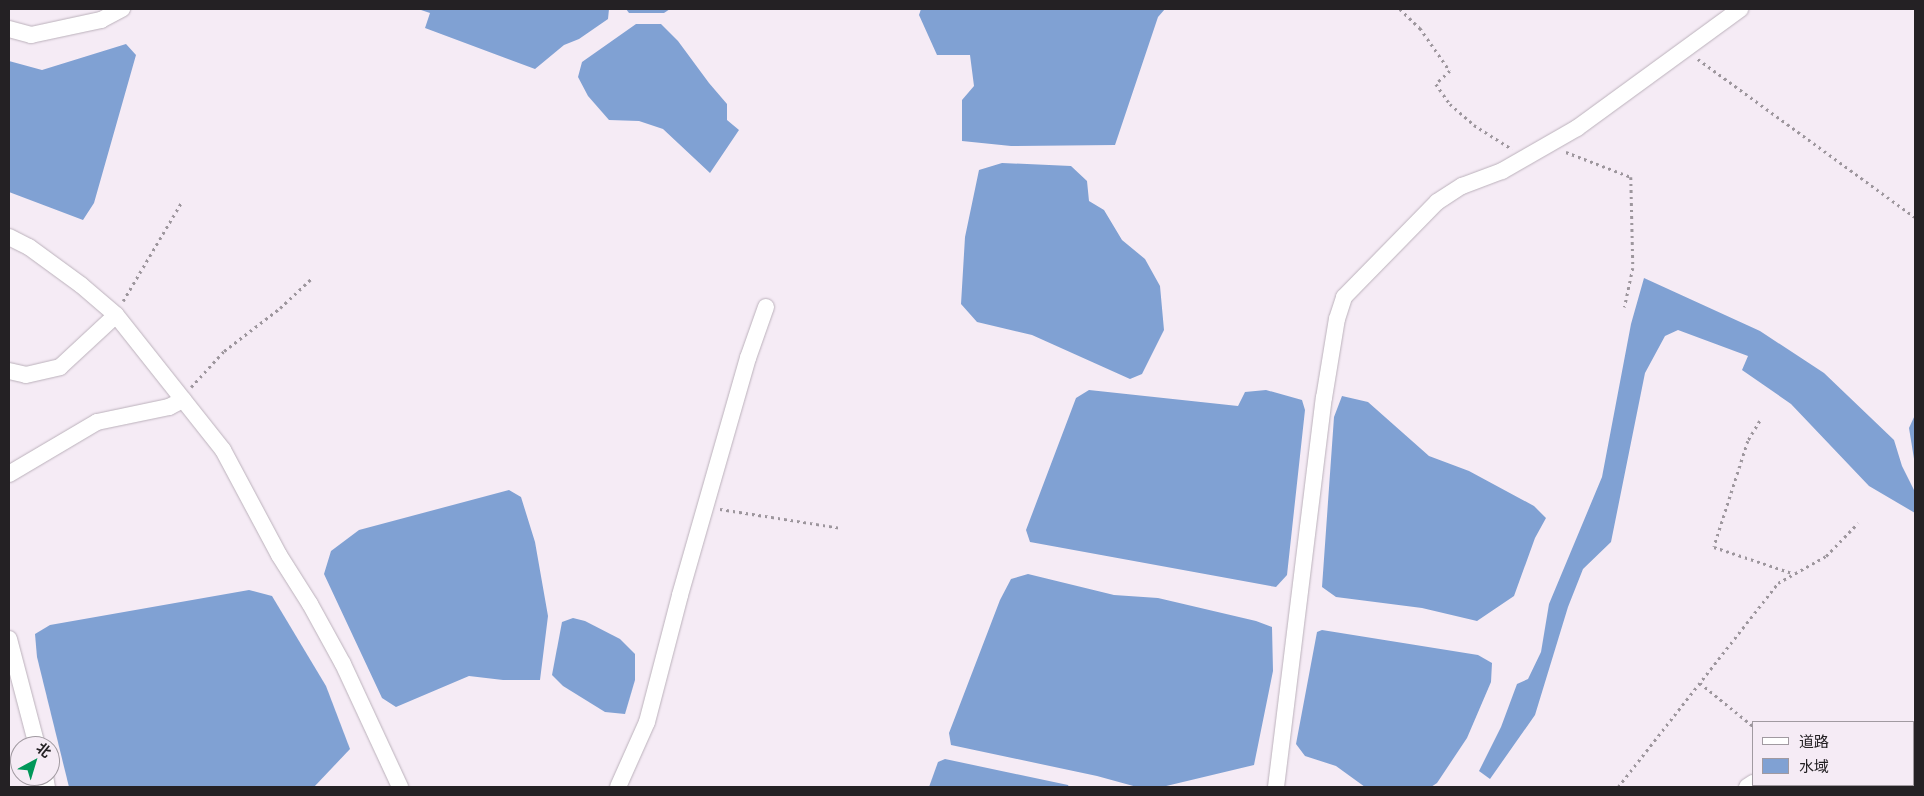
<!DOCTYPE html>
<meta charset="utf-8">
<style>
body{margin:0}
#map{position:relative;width:1924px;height:796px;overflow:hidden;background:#f5ebf5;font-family:Cabin,"Noto Sans SC",sans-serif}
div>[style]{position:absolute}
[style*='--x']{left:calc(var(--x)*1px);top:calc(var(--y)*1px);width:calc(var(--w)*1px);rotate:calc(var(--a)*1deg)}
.water>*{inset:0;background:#80a1d3;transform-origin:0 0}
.path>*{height:2.5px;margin-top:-1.25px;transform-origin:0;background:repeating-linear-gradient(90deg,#9d969d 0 2.5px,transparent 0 6.5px)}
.roads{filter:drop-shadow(0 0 1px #bbb1bb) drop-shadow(0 0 1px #bbb1bb)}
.minor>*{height:16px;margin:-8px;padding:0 8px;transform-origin:8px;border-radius:8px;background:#fff}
span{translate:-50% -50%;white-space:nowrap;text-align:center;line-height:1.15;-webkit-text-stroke:5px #f5ebf5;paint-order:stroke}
.frame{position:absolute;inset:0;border:10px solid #242124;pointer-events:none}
.legend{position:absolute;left:1752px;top:721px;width:162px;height:65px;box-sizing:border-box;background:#f5ebf5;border:1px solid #a19aa1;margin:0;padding:6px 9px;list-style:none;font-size:15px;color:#242124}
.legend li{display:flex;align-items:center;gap:10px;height:25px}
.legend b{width:25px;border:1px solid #a19aa1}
.north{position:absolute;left:10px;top:736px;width:50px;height:50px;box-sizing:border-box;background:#f5ebf5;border:1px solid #a19aa1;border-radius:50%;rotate:39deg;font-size:14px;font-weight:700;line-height:20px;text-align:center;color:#242124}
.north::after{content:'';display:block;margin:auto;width:18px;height:22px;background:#009759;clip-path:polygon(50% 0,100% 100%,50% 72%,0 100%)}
</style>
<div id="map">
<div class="water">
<i style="clip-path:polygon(418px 9px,609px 9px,608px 19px,579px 39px,564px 45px,535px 69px,425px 28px,430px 13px)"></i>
<i style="clip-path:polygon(626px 9px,670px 9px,664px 13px,629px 13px)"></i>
<i style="clip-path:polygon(921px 9px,1165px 9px,1158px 17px,1115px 145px,1011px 146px,962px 141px,962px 100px,974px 86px,970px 55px,937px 55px,919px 15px)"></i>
<i style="clip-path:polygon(636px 24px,661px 24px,678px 41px,709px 83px,727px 104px,727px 120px,739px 130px,710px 173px,663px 129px,639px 121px,609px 120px,588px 96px,578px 77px,582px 62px)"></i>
<i style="clip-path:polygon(126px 44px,136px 55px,94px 203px,83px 220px,9px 192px,9px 61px,42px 70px)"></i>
<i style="clip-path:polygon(1002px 163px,1071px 166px,1087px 181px,1089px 201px,1104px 210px,1122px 240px,1145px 259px,1160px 286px,1164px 330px,1142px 374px,1130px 379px,1032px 335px,977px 322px,961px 304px,965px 237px,979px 170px)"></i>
<i style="clip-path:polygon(1644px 278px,1760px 331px,1824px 373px,1894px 440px,1902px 466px,1915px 492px,1915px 513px,1869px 486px,1791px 404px,1742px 370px,1748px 356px,1678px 330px,1665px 336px,1645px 373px,1611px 542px,1583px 569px,1568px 607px,1535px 715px,1490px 779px,1479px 771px,1501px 727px,1517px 684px,1528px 679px,1541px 652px,1549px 604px,1602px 477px,1631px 324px)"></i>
<i style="clip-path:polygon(1089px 390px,1238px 406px,1245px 392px,1266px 390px,1302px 400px,1305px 410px,1287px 575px,1276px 587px,1030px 542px,1026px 530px,1076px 398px)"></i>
<i style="clip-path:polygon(1342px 396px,1368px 402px,1429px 456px,1469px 471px,1534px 506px,1546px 518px,1535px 538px,1514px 596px,1477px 621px,1422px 608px,1336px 597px,1322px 587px,1334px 417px)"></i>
<i style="clip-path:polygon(1915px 415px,1915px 465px,1909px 428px)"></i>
<i style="clip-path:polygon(509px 490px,521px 497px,535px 542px,548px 616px,540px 680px,503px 680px,469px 676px,396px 707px,382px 698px,324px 574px,331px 551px,359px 530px)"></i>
<i style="clip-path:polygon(1028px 574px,1114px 595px,1158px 598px,1256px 621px,1272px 627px,1273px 671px,1254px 765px,1162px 787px,1137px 787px,1097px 776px,951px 745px,949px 733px,1000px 600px,1011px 579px)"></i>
<i style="clip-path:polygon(249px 590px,272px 596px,326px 686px,350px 749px,314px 787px,69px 787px,37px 657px,35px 634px,50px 625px)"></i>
<i style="clip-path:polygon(573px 618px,585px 621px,620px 639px,635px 654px,635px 680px,625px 714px,605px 712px,563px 686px,552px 675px,562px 622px)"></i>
<i style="clip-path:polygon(1322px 630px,1478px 655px,1492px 663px,1491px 682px,1467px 738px,1437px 783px,1431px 787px,1365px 787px,1336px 766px,1305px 756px,1296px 744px,1317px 632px)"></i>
<i style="clip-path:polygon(945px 759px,1068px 785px,1069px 787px,929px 787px,938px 762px)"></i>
<i style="clip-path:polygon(1915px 759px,1915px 787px,1865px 787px,1866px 785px,1913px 785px,1913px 760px)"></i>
<i style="left:1769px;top:785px;width:78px;height:8px"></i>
</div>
<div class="path">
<i style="--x:1400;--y:9;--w:28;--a:44"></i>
<i style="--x:1420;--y:28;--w:52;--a:55.1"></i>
<i style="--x:1450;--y:71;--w:19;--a:137"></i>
<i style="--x:1436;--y:84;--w:24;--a:55"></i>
<i style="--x:1450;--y:104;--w:32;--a:41"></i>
<i style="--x:1474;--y:125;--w:45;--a:32.3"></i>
<i style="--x:1698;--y:59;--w:268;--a:36.1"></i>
<i style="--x:1566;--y:152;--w:70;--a:21"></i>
<i style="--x:1631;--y:177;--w:91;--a:88.7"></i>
<i style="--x:1633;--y:268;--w:40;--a:102"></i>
<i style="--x:123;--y:301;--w:114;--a:-59.4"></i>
<i style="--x:191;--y:387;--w:49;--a:-47.5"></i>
<i style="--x:224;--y:351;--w:71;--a:-37.5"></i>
<i style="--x:280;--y:308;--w:44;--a:-43.2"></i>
<i style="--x:1760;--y:421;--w:23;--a:121"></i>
<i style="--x:1748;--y:441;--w:111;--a:107.8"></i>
<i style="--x:1714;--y:547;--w:82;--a:18.4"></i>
<i style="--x:720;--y:509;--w:122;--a:8.9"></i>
<i style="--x:1700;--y:683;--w:68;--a:39.1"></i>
<i style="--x:1618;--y:787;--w:259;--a:-51.9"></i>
<i style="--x:1778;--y:583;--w:55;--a:-29.4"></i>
<i style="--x:1826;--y:556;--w:46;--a:-45.9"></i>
</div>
<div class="roads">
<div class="minor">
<i style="--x:9;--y:29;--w:23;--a:15"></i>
<i style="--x:31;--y:35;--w:72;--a:-12.1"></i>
<i style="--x:101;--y:20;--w:24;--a:-28"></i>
<i style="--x:9;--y:237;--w:22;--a:27"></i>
<i style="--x:29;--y:247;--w:64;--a:36.2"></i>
<i style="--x:81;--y:285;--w:46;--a:40.6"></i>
<i style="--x:116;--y:315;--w:172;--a:51.6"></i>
<i style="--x:223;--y:450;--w:119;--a:61.9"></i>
<i style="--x:279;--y:555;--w:58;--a:57.7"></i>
<i style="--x:310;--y:604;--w:68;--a:61.2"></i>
<i style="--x:343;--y:664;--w:136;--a:65.1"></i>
<i style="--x:9;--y:371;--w:17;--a:13"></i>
<i style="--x:26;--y:375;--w:35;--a:-13"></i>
<i style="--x:60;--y:367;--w:76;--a:-42.9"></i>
<i style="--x:9;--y:474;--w:102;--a:-30.6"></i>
<i style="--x:97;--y:422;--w:74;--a:-11.8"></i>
<i style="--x:169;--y:407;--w:16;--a:-27"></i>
<i style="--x:9;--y:639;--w:111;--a:75.3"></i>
<i style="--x:1913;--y:757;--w:2;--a:-27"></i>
<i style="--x:45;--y:776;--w:11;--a:80"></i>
<i style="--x:618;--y:787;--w:71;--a:-66"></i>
<i style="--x:647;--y:722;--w:131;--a:-75.4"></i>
<i style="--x:680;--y:595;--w:247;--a:-74"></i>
<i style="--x:748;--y:358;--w:54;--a:-70.6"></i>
<i style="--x:1276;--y:787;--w:392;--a:-83"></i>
<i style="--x:1324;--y:398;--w:80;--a:-80.7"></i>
<i style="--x:1337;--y:319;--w:23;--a:-72"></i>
<i style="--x:1344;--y:297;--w:133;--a:-45.6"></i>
<i style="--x:1437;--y:202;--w:30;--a:-33"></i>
<i style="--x:1462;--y:186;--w:43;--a:-20.6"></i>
<i style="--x:1502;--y:171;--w:86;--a:-29.8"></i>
<i style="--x:1577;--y:128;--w:202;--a:-36.1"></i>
<i style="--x:1747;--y:787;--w:7;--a:-34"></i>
</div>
</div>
<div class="frame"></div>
<ul class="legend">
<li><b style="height:6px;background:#fff"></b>道路</li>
<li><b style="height:14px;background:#80a1d3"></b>水域</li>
</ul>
<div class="north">北</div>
</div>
